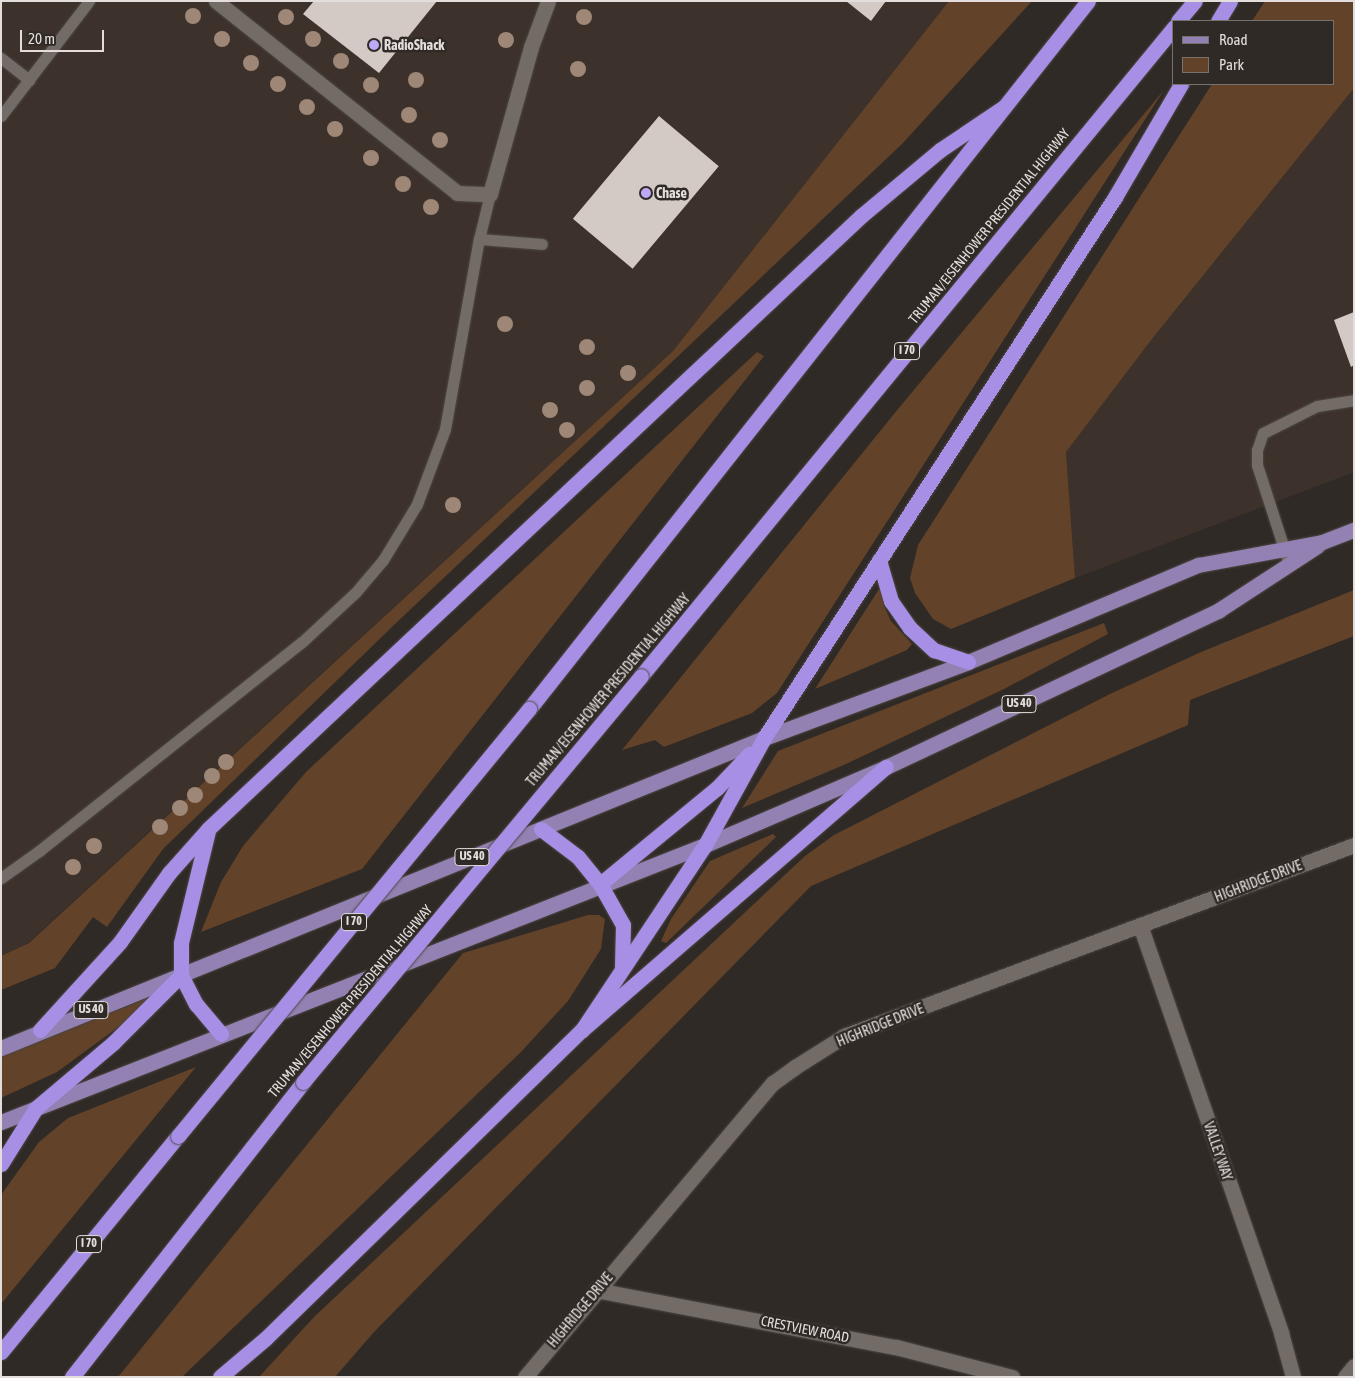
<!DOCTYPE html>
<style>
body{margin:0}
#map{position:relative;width:1355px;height:1378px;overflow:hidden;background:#302a26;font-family:"Asap Condensed",sans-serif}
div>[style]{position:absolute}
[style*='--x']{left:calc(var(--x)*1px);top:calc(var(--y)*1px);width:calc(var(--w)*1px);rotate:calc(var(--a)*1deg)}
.built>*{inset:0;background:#3d322b}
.green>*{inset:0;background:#624229}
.building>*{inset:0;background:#d3cac5;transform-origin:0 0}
.roads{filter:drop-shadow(0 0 1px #4d4844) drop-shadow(0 0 1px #4d4844)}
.lane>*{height:11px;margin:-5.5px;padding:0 5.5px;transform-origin:5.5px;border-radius:5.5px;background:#736c66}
.street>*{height:15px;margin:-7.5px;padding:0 7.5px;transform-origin:7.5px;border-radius:7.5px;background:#736c66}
.primary>*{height:15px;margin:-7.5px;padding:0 7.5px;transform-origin:7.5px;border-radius:7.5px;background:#9281b2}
.highway>*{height:15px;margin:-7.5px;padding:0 7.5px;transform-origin:7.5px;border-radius:7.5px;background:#a68fe5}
.bridges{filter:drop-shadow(0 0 1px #4d4844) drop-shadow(0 0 1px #4d4844)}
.highway-bridge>*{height:15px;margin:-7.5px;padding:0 7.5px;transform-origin:7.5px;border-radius:7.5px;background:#a68fe5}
.trees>*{width:16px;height:16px;margin:-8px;border-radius:50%;background:#9e8776}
.dots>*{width:14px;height:14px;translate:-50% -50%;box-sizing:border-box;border:2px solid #302a26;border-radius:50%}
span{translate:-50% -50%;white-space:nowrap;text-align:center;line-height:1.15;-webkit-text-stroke:5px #302a26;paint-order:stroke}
.shield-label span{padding:1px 4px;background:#302a26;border:1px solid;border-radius:4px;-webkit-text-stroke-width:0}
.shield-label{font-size:12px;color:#e3dedc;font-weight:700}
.poi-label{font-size:14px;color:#e3dedc;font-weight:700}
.left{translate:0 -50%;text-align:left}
.street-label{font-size:14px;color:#e3dedc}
.frame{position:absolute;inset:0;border:2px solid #e3dedc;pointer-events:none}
.legend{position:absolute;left:1172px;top:20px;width:162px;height:65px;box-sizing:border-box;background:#302a26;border:1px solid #78726f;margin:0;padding:6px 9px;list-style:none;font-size:15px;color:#e3dedc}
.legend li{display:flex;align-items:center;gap:10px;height:25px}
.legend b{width:25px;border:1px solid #78726f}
.scale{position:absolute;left:20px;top:30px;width:84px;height:22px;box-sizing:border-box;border:2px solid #e3dedc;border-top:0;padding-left:6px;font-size:15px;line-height:18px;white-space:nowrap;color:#e3dedc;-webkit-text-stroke:4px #302a26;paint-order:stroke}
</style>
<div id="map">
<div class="built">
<i style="clip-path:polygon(1px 1px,949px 1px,673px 351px,28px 943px,1px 956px)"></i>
<i style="clip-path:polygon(1354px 88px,1354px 472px,1075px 578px,1066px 452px,1152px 339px)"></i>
</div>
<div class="green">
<i style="clip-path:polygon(949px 1px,1032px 1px,903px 143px,394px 625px,163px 849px,107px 927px,93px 917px,55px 968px,1px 990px,1px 956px,29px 943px,673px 351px)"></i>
<i style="clip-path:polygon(1265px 1px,1354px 1px,1354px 88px,1152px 339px,1066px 452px,1075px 578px,951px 629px,933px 619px,915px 593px,910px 578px,918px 545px,1212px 84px,1334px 84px,1334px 21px,1252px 21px)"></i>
<i style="clip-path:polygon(1164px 90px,777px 693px,752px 713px,664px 747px,655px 740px,622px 750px,898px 409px)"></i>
<i style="clip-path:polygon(757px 352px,764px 356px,362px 869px,201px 932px,221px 882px,243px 846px,306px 772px)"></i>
<i style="clip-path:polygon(881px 586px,884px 606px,891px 621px,912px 644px,907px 650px,815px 689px)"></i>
<i style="clip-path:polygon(1354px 590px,1354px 636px,1190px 700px,1188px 725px,811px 886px,374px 1332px,335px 1377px,259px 1377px,314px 1317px,805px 856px,834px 835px,1110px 694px,1201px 652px)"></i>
<i style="clip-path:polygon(1104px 623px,1108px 634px,1004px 689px,846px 764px,742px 808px,778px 751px)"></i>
<i style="clip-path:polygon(773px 834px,776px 837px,666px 943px,661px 941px,671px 919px,710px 861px)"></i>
<i style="clip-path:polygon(588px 915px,599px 915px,605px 919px,601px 949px,568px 1001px,520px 1053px,182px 1377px,118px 1377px,463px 953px)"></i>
<i style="clip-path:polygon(153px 996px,132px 1017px,57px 1072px,1px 1098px,1px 1057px)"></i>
<i style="clip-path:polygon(196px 1067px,93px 1192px,1px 1304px,1px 1195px,39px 1142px,68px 1118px)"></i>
</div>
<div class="building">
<i style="clip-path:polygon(314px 1px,437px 1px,379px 73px,303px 14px)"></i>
<i style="clip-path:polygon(846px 1px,886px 1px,871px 21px)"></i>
<i style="left:659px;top:116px;width:78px;height:134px;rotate:40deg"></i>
<i style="clip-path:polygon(1354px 312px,1354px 365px,1351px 367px,1334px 320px)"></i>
</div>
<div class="roads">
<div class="lane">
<i style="--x:1;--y:58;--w:36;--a:38"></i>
<i style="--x:1;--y:116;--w:145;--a:-52.6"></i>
<i style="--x:479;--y:239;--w:63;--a:4.5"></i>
<i style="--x:1289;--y:564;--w:104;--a:-107.9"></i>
<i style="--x:1257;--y:465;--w:15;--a:-90"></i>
<i style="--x:1257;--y:450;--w:18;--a:-71"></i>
<i style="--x:1263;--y:433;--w:60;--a:-26.6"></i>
<i style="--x:1317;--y:406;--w:37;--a:-9"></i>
<i style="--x:1;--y:878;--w:47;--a:-35.4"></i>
<i style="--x:39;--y:851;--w:336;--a:-38.5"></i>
<i style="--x:302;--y:642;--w:72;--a:-42.8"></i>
<i style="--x:355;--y:593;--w:43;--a:-49.7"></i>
<i style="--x:383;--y:560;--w:66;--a:-58.7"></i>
<i style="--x:417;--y:504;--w:80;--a:-69.5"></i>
<i style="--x:445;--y:429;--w:193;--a:-79.9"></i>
<i style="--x:479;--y:239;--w:46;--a:-76.3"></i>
</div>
<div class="street">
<i style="--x:216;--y:1;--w:308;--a:38.5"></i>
<i style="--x:457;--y:193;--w:33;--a:2"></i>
<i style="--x:490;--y:194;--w:153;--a:-74.4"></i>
<i style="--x:531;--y:47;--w:49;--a:-69.7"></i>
<i style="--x:1140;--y:925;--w:432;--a:70.9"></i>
<i style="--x:1281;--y:1333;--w:46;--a:74.7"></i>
<i style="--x:596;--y:1290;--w:305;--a:10.8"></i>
<i style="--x:896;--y:1347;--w:120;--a:14.5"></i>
<i style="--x:525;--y:1377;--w:385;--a:-49.9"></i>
<i style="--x:773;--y:1083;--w:27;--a:-36"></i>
<i style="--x:795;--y:1067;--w:58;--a:-32.3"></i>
<i style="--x:844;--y:1036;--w:545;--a:-20.53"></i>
<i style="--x:1345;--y:1377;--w:14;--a:-51"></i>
</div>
<div class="primary">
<i style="--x:1;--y:1048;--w:824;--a:-22.11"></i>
<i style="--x:764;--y:738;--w:218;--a:-20.4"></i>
<i style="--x:968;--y:662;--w:250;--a:-22.9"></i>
<i style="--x:1198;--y:565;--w:126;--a:-10.5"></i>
<i style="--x:1322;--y:542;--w:34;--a:-21"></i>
<i style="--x:1;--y:1122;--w:757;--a:-21.48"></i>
<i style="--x:705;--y:845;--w:197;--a:-23.3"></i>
<i style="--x:886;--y:767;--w:368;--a:-25.2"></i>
<i style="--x:1219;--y:610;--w:117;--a:-33.1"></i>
</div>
<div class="highway">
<i style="--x:1178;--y:21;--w:26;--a:-50"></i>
<i style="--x:1218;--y:21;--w:23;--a:-59"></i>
<i style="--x:879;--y:560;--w:43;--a:73.7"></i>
<i style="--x:891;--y:601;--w:33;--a:55"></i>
<i style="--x:910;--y:628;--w:33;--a:43"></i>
<i style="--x:934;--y:650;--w:36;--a:19"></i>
<i style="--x:641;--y:676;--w:840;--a:-50.6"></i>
<i style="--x:529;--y:709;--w:902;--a:-51.71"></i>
<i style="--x:541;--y:829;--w:46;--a:37.1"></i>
<i style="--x:578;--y:857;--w:35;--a:51"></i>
<i style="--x:600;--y:884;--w:47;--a:60.7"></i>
<i style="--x:623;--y:925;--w:41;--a:91.4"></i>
<i style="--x:208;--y:831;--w:115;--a:103.6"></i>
<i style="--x:181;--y:943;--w:32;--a:90"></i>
<i style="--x:181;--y:975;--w:33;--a:63"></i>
<i style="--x:196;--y:1004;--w:39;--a:50"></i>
<i style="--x:600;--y:884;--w:151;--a:-39.4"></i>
<i style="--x:717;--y:788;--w:47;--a:-46.7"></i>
<i style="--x:40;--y:1030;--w:119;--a:-47.7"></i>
<i style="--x:120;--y:942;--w:85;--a:-54.6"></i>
<i style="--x:169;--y:873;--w:59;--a:-48.4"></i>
<i style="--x:208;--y:829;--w:896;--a:-43.19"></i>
<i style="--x:861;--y:216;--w:103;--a:-39.9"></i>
<i style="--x:940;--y:150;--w:77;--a:-33.9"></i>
<i style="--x:582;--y:1030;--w:222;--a:-56.4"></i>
<i style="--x:705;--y:845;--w:122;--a:-61.1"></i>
<i style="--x:764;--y:738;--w:645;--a:-57.02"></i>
<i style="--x:1115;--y:197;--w:131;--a:-59.7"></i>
<i style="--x:1;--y:1164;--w:66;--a:-58"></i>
<i style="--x:36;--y:1108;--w:102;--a:-40.2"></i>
<i style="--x:114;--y:1042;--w:95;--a:-45"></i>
<i style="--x:1;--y:1352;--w:279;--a:-50.7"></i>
<i style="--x:72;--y:1377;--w:375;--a:-51.9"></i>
<i style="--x:220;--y:1377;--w:60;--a:-40.3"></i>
<i style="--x:266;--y:1338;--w:441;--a:-44.3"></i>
<i style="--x:582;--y:1030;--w:402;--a:-40.9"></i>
</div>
</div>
<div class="bridges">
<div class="highway-bridge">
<i style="--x:303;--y:1082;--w:528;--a:-50.22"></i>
<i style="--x:178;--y:1136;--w:553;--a:-50.58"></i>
</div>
</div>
<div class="trees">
<i style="left:193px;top:16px"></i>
<i style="left:286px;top:17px"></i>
<i style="left:584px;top:17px"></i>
<i style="left:222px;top:39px"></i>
<i style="left:313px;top:39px"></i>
<i style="left:506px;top:40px"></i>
<i style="left:341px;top:61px"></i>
<i style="left:251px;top:63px"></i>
<i style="left:578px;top:69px"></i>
<i style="left:416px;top:80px"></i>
<i style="left:278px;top:84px"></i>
<i style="left:371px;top:85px"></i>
<i style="left:307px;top:107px"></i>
<i style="left:409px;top:115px"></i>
<i style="left:335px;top:129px"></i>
<i style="left:440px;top:140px"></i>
<i style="left:371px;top:158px"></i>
<i style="left:403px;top:184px"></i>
<i style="left:431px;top:207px"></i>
<i style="left:505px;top:324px"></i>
<i style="left:587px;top:347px"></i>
<i style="left:628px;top:373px"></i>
<i style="left:587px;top:388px"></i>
<i style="left:550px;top:410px"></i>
<i style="left:567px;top:430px"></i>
<i style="left:453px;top:505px"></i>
<i style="left:226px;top:762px"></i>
<i style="left:212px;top:776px"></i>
<i style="left:195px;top:795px"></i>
<i style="left:180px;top:808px"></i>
<i style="left:160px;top:827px"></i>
<i style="left:94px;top:846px"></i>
<i style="left:73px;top:867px"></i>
</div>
<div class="dots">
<i style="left:374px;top:45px;background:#bda9f5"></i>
<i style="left:646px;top:193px;background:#bda9f5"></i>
</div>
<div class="shield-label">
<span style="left:907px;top:351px">I 70</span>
<span style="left:1019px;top:704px">US 40</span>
<span style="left:472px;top:857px">US 40</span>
<span style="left:354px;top:922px">I 70</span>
<span style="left:91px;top:1010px">US 40</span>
<span style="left:89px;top:1244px">I 70</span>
</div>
<div class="poi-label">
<span class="left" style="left:384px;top:45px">RadioShack</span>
<span class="left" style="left:656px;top:193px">Chase</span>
</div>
<div class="street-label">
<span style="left:989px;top:226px;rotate:-51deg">TRUMAN/EISENHOWER PRESIDENTIAL HIGHWAY</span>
<span style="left:608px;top:690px;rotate:-50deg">TRUMAN/EISENHOWER PRESIDENTIAL HIGHWAY</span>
<span style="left:1258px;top:881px;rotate:-21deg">HIGHRIDGE DRIVE</span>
<span style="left:350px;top:1001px;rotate:-50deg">TRUMAN/EISENHOWER PRESIDENTIAL HIGHWAY</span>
<span style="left:880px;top:1025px;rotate:-22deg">HIGHRIDGE DRIVE</span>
<span style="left:1218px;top:1151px;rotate:71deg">VALLEY WAY</span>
<span style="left:580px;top:1310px;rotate:-50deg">HIGHRIDGE DRIVE</span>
<span style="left:805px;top:1329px;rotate:11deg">CRESTVIEW ROAD</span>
</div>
<div class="frame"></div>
<ul class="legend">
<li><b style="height:6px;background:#9281b2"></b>Road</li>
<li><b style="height:14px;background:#624229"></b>Park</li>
</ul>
<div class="scale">20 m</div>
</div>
